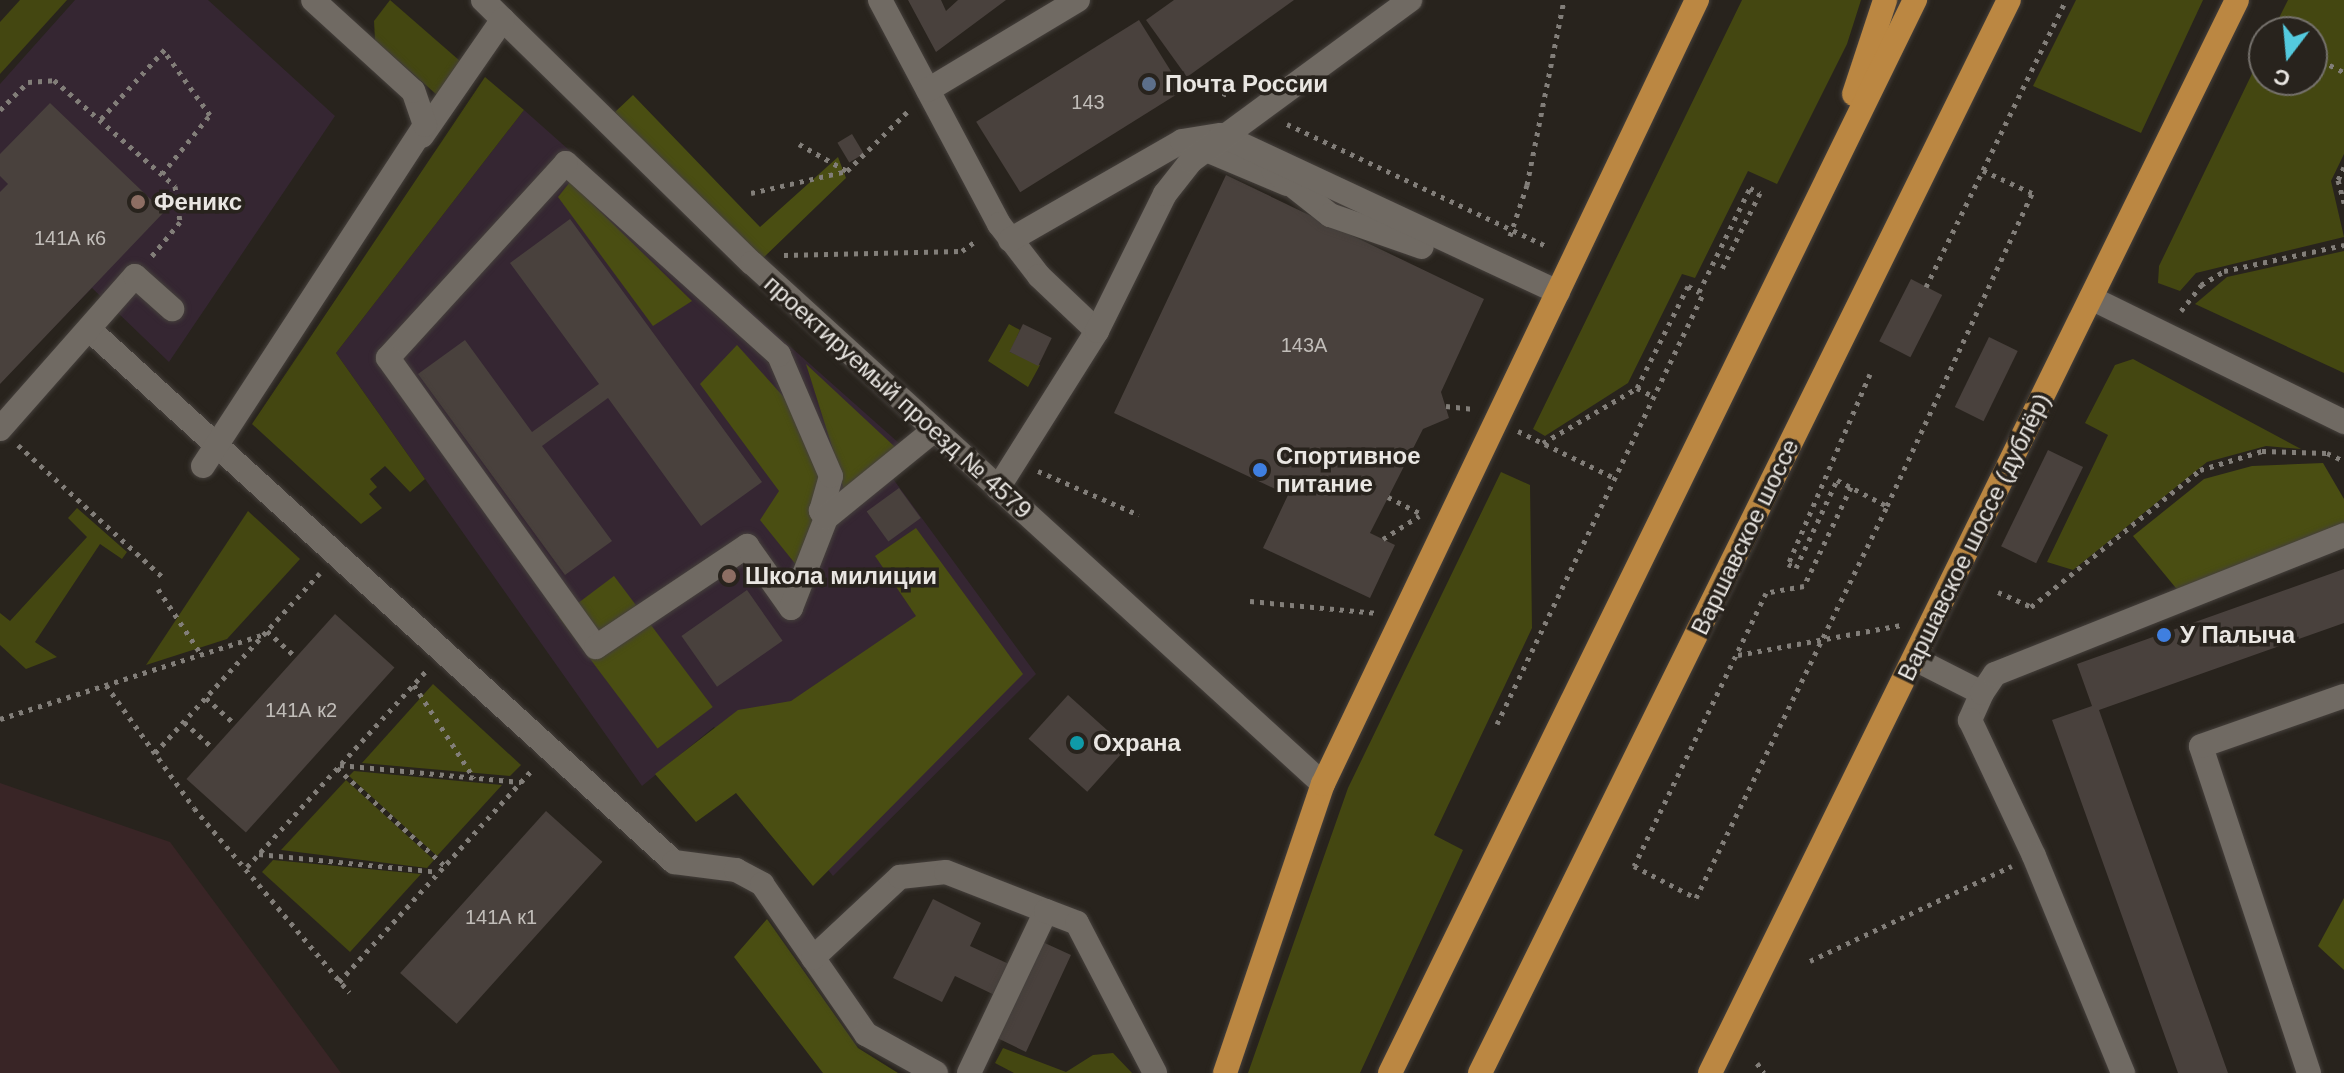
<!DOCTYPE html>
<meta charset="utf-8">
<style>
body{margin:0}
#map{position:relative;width:2344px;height:1073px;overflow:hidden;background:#28231d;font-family:Helvetica,sans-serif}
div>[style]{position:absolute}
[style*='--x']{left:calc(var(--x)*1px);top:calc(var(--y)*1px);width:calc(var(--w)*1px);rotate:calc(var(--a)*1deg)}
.industrial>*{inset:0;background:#392526}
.education>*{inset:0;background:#352632}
.green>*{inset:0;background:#444711}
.forest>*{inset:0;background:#4a4e12;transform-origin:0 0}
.building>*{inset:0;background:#49413d;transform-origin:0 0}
.path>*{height:5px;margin-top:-2.5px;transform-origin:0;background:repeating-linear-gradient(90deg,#827e79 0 4px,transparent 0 10px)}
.roads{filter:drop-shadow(0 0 2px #45403c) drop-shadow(0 0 2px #45403c)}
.minor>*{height:24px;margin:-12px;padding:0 12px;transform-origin:12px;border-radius:12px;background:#706a63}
.major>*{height:24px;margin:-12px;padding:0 12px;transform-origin:12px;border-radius:12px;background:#bb8742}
.dots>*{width:22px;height:22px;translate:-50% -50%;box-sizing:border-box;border:4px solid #28231d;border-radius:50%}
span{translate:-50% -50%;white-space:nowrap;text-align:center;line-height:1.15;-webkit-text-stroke:7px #28231d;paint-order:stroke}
.number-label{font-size:20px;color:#c1bdb9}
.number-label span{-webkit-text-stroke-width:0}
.poi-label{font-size:24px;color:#e9e6e2;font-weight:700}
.left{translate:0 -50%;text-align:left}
.street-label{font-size:24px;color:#e9e6e2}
.north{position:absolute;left:2248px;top:16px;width:80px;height:80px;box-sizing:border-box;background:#28231d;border:2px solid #75716c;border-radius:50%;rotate:196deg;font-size:22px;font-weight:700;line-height:32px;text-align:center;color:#e9e6e2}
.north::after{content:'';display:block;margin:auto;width:28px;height:36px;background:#54cade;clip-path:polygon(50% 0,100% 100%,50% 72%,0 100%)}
</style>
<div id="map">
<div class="industrial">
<i style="clip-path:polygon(0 783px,170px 842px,341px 1073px,0 1073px)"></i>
</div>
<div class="education">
<i style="clip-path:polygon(75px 0,208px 0,335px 116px,169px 362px,92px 288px,45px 336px,0 292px,0 84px)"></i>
<i style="clip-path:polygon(524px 110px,900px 444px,880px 461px,1036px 674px,833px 876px,714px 727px,642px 786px,336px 353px)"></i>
</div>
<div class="green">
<i style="clip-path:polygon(20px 0,67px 0,0 74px,0 22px)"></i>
<i style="clip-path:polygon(390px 0,460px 61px,437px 95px,375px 40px,374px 21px)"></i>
<i style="clip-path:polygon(1742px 0,1861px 0,1847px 44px,1777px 184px,1748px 171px,1695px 278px,1682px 274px,1628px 383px,1545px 436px,1533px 429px)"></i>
<i style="clip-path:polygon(2076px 0,2203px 0,2141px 133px,2033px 86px)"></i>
<i style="clip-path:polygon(2288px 0,2344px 0,2344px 154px,2331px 181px,2344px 237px,2196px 273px,2180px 291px,2158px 283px,2159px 266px,2264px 49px,2264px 80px,2312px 80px,2312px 32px,2272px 32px)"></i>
<i style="clip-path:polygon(485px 77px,524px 110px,336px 353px,425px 479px,410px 492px,385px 466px,370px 479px,377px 487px,369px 494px,382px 508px,361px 524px,252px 424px)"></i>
<i style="clip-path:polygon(2344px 251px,2344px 373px,2195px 304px,2227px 277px)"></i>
<i style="clip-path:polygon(1009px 324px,1020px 330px,1010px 352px,1040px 365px,1028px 387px,988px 361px)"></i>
<i style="clip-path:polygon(2133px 359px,2301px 449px,2266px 446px,2207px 462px,2073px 570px,2047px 562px,2108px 435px,2085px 423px,2115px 365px)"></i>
<i style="clip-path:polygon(1501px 472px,1530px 485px,1532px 628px,1434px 835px,1463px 850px,1360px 1073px,1248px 1073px,1348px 788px)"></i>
<i style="clip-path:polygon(77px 508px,127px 552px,122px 559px,100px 544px,35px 642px,57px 657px,26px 669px,0 645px,0 613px,10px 621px,87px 537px,68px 518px)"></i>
<i style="clip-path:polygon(248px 511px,300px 559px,227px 639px,146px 665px)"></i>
<i style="clip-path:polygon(433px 684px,521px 765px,510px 776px,362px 763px)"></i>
<i style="clip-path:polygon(354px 771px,502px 785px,437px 856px,349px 776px)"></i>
<i style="clip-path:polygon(346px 780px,434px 860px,427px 868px,281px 850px)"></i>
<i style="clip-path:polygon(273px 860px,421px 874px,350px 952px,262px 872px)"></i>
<i style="clip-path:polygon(1003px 1048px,1066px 1072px,1093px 1055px,1113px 1053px,1132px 1073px,1014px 1073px,995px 1063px)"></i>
</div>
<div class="forest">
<i style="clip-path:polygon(633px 95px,760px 227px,838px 157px,846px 178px,761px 260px,615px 112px)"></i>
<i style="clip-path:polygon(570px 182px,692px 301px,653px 326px,558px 197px)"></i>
<i style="clip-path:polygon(737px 345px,834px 453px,806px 364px,895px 447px,844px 491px,836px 460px,797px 566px,760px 520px,779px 491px,700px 384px)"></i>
<i style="clip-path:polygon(2323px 463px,2344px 499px,2344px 529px,2180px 593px,2133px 536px,2204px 479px,2252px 466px)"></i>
<i style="clip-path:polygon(916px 528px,1023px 674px,813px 886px,736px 793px,696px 822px,655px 774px,738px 710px,791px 701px,916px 616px,875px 556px)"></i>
<i style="left:614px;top:576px;width:164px;height:69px;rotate:53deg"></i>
<i style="clip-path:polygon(2344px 898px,2344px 970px,2318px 946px)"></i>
<i style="clip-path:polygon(767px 919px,858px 1048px,898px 1073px,823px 1073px,734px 957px)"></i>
</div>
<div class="building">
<i style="clip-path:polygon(908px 0,941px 0,946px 11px,958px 0,1006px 0,936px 52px)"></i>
<i style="clip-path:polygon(1174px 0,1294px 0,1187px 77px,1146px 20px)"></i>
<i style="left:1139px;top:20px;width:83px;height:192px;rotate:58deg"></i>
<i style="clip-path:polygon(50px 103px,164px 212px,0 384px,0 192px,8px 184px,0 176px,0 154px)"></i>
<i style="left:852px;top:134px;width:23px;height:17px;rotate:59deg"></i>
<i style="clip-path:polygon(1226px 175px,1484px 299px,1441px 392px,1449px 418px,1423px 429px,1370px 533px,1395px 545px,1370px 598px,1263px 548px,1288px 495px,1114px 413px)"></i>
<i style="clip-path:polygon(570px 219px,762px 482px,701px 526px,608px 398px,542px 446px,612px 541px,565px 575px,418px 374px,465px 340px,532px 432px,599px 384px,510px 263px)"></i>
<i style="left:1911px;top:279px;width:35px;height:70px;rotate:27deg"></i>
<i style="left:1023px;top:324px;width:32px;height:31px;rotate:26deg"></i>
<i style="left:1989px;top:337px;width:32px;height:78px;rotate:26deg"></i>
<i style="left:2048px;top:450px;width:39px;height:107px;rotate:26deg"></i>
<i style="left:899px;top:488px;width:37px;height:40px;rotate:54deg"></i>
<i style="clip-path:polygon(2344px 569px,2344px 623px,2099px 710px,2228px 1073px,2178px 1073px,2052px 720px,2092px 706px,2077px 664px)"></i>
<i style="left:747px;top:590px;width:62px;height:80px;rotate:55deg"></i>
<i style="left:335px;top:614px;width:80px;height:222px;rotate:42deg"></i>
<i style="left:1068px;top:695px;width:79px;height:59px;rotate:42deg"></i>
<i style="left:546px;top:811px;width:76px;height:218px;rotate:42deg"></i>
<i style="clip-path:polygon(933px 899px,981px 923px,970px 946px,1022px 970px,1036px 939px,1071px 955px,1026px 1052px,991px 1035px,1007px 1001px,955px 976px,942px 1002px,893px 978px)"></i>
</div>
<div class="path">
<i style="--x:2261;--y:30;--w:4;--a:27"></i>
<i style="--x:2312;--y:56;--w:36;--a:27"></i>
<i style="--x:1214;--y:88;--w:19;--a:28"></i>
<i style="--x:0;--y:110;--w:40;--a:-45"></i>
<i style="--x:28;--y:82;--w:26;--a:-4"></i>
<i style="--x:54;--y:80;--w:161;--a:41.2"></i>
<i style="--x:175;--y:186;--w:36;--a:82"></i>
<i style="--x:180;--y:222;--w:45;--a:129.6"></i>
<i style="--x:101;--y:119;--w:99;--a:-47.5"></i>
<i style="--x:1287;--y:124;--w:286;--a:25.2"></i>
<i style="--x:799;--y:144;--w:55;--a:29.4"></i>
<i style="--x:2344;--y:167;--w:14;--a:115"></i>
<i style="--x:2338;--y:180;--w:24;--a:75"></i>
<i style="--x:162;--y:174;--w:76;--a:-50.9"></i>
<i style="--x:210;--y:115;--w:79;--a:-125.7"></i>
<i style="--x:751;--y:193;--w:98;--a:-12.9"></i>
<i style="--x:847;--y:171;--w:86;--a:-44.5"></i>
<i style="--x:1510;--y:236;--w:54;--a:-71.6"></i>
<i style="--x:1527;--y:185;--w:189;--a:-78.7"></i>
<i style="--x:784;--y:255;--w:178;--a:-1.3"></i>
<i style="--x:962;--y:251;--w:19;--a:-36"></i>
<i style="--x:1926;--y:287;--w:319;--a:-64"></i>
<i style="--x:2181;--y:311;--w:33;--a:-52"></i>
<i style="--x:2201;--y:285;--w:27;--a:-31"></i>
<i style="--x:2224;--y:271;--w:123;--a:-12.2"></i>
<i style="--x:1870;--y:374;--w:207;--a:113.3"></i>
<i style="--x:1788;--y:564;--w:9;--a:27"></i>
<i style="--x:1796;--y:568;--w:97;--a:-65"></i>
<i style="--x:1837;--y:480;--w:56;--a:27.5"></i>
<i style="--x:1887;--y:506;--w:345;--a:-65.1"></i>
<i style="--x:2032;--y:193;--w:55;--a:-155.3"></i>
<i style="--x:1637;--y:388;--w:114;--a:-63.4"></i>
<i style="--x:1688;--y:286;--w:13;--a:29"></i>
<i style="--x:1699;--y:292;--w:116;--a:-63.9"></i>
<i style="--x:1750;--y:188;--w:11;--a:27"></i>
<i style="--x:1760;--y:193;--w:85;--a:116.6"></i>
<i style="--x:1446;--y:406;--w:28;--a:6"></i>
<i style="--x:1518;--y:431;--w:108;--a:25.9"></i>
<i style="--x:1543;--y:443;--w:109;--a:-30.3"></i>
<i style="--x:1637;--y:388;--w:18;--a:27"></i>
<i style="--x:18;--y:445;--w:199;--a:42.4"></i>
<i style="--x:1038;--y:471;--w:110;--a:23.5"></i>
<i style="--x:1851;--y:487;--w:110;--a:115.4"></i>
<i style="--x:1804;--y:586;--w:39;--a:170"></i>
<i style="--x:1766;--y:593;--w:303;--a:115.8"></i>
<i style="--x:1634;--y:866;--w:70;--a:27.3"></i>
<i style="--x:1696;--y:898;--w:436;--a:-64"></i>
<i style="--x:1388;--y:497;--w:38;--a:27"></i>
<i style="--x:1383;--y:539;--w:43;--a:-32.6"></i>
<i style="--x:158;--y:589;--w:78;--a:56.5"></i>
<i style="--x:1998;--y:592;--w:36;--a:24"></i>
<i style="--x:2031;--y:607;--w:218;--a:-39"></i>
<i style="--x:2200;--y:470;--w:65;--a:-17"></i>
<i style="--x:2262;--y:451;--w:65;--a:1.8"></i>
<i style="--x:2327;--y:453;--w:19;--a:25"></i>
<i style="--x:1250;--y:601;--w:128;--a:5.4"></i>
<i style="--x:267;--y:631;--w:39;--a:42"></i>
<i style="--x:1738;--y:655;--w:166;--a:-10.4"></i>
<i style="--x:106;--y:685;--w:151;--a:54.4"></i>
<i style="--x:194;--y:808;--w:241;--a:49.9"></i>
<i style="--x:414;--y:685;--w:111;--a:57.2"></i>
<i style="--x:206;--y:698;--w:39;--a:42"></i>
<i style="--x:0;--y:719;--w:277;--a:-17.8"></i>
<i style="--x:184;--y:722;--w:39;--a:42"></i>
<i style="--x:1497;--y:724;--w:477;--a:-64.4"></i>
<i style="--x:155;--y:753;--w:244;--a:-47.5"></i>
<i style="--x:340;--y:765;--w:182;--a:5.4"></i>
<i style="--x:337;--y:768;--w:146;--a:42.2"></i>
<i style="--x:259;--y:854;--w:180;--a:5.7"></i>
<i style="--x:247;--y:867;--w:267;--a:-47.6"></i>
<i style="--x:1810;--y:961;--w:223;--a:-25.2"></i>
<i style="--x:339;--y:982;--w:287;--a:-47.7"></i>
<i style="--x:1757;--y:1063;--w:12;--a:55"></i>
</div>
<div class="roads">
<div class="minor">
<i style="--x:483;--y:0;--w:376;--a:44.4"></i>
<i style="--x:752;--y:263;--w:773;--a:42.38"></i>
<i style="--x:880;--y:0;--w:254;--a:62"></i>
<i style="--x:999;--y:224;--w:66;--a:52.4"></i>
<i style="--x:1039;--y:276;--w:80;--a:43.5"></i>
<i style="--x:1097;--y:331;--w:186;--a:122.2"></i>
<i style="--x:928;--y:90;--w:175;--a:-31"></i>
<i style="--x:422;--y:136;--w:142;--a:-55.3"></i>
<i style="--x:1192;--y:144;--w:103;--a:22.8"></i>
<i style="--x:1273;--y:170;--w:73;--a:38.3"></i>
<i style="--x:1330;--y:215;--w:97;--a:19.2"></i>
<i style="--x:1010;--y:240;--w:198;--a:-29.9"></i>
<i style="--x:1182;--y:141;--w:39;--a:-9"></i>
<i style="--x:1221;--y:135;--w:372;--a:25"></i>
<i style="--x:2091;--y:298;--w:282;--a:26.1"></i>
<i style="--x:90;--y:330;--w:790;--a:42.33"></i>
<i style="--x:674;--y:862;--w:63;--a:7.4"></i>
<i style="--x:736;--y:870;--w:30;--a:28"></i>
<i style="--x:762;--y:884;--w:183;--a:55.3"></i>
<i style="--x:866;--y:1034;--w:80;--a:29.1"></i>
<i style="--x:1097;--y:331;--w:153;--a:-63.6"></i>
<i style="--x:1165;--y:194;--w:42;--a:-51.8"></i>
<i style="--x:1191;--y:161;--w:272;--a:-36.3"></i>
<i style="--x:0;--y:429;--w:204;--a:-48.6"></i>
<i style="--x:135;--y:276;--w:50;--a:41.7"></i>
<i style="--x:203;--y:466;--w:407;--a:-56.9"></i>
<i style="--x:425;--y:125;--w:36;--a:-109"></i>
<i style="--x:413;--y:91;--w:135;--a:-137.7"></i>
<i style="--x:826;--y:518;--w:9;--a:-126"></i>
<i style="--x:821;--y:511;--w:36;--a:-74"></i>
<i style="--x:831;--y:476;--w:132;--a:-113.3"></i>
<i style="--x:779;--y:355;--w:287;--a:-138"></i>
<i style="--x:566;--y:163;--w:264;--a:132.4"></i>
<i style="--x:388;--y:358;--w:356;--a:54.3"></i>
<i style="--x:596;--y:647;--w:182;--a:-33.8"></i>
<i style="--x:747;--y:546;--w:76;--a:54.6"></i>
<i style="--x:791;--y:608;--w:97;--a:-68.7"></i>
<i style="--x:826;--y:518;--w:136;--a:-39.1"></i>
<i style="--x:1915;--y:659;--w:75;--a:26.9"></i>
<i style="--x:1982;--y:693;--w:30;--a:114"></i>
<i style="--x:1970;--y:720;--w:150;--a:64.8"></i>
<i style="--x:2034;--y:856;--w:235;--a:67.7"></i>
<i style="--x:1982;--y:693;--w:23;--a:-56"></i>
<i style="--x:1995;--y:674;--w:376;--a:-21.7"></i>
<i style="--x:813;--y:958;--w:119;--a:-43"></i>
<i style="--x:900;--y:877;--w:46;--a:-6.2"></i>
<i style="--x:946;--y:872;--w:107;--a:21.3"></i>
<i style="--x:969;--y:1073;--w:179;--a:-64.6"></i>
<i style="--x:1046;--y:911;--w:33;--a:21"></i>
<i style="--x:1077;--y:923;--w:169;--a:62.5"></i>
<i style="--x:2309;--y:1073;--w:344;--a:-108.3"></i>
<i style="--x:2201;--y:746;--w:151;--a:-19.3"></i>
</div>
<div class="major">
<i style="--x:1854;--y:94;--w:99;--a:-71.7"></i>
<i style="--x:1225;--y:1073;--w:305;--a:-71.3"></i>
<i style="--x:1323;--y:784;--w:869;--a:-64.5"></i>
<i style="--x:1390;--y:1073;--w:1195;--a:-63.93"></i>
<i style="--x:1480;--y:1073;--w:1196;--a:-63.76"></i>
<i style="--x:1710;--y:1073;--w:1195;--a:-63.84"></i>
</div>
</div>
<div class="dots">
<i style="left:1149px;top:84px;background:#5c6f8a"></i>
<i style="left:138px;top:202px;background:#8d6e63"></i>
<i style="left:1260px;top:470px;background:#3f7fe0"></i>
<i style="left:729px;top:576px;background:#8d6e63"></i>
<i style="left:2164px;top:635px;background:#3f7fe0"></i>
<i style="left:1077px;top:743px;background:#0f9aa8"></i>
</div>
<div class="number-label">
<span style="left:1088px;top:102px">143</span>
<span style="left:70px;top:238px">141А к6</span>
<span style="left:1304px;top:345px">143А</span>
<span style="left:301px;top:710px">141А к2</span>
<span style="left:501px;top:917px">141А к1</span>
</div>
<div class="poi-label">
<span class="left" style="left:1165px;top:84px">Почта России</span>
<span class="left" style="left:154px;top:202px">Феникс</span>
<span class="left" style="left:1276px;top:470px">Спортивное<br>питание</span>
<span class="left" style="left:745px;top:576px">Школа милиции</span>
<span class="left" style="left:2180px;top:635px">У Палыча</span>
<span class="left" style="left:1093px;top:743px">Охрана</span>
</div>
<div class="street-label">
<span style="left:898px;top:397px;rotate:42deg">проектируемый проезд № 4579</span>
<span style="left:1745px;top:537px;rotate:-64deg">Варшавское шоссе</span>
<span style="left:1974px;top:537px;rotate:-64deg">Варшавское шоссе (дублёр)</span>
</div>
<div class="north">С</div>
</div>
